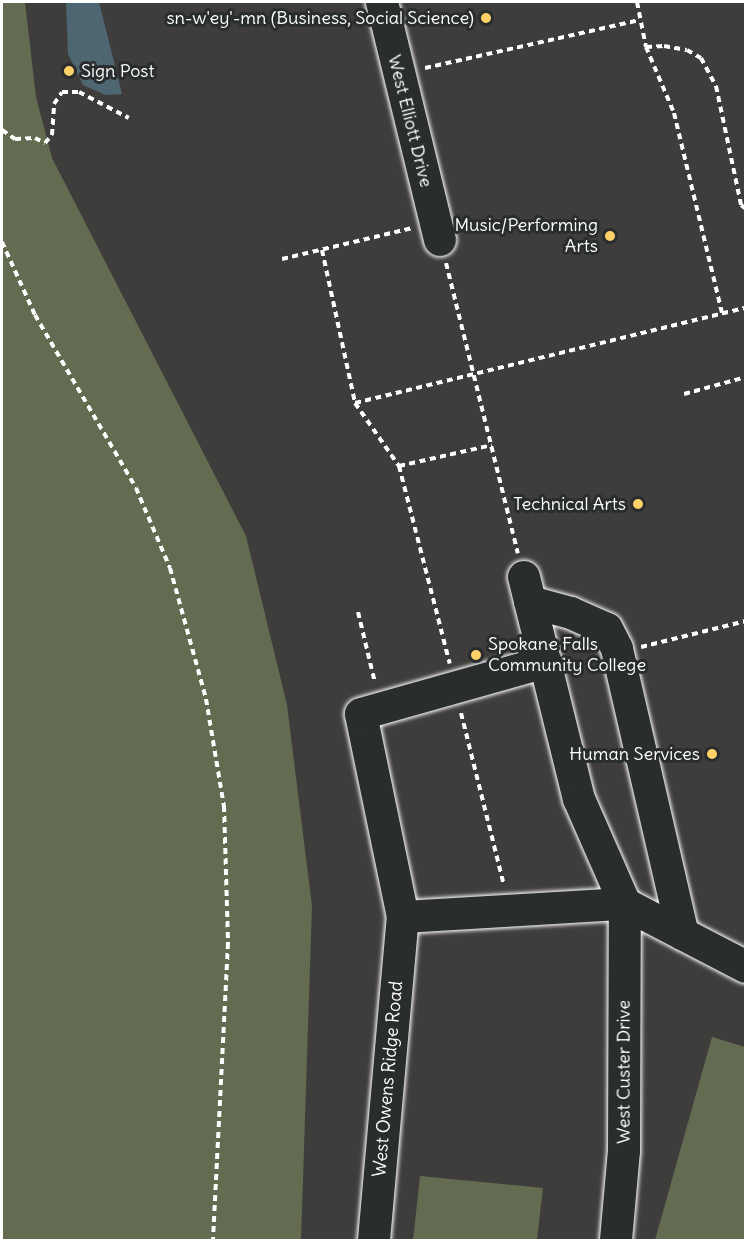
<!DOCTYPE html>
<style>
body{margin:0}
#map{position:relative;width:747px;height:1242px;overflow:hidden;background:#2a2d2e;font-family:Delius,sans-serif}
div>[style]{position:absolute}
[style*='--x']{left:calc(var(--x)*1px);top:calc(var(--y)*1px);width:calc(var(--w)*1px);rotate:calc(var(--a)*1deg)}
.built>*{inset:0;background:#3f3c3c}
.green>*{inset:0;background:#636b51}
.water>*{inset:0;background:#4d6672}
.path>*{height:4px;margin-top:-2px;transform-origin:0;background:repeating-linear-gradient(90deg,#fff 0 6px,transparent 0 10.5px)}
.roads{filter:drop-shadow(0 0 2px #fff) drop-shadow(0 0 2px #fff)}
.minor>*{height:32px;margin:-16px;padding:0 16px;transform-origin:16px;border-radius:16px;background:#2a2d2e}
.dots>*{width:16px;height:16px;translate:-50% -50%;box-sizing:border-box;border:3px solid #2a2d2e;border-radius:50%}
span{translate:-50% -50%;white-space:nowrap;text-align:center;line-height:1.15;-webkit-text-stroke:6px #2a2d2e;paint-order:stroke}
.poi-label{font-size:18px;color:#fff}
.right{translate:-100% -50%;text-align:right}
.left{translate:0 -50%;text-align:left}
.street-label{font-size:18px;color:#fff}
.frame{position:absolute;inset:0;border:3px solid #fff;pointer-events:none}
</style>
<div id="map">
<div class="built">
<i style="clip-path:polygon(2px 2px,745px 2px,745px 1240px,240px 1240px,27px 237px)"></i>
</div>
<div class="green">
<i style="clip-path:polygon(2px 2px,25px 2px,36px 97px,52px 158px,246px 536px,287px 705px,312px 906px,301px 1240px,2px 1240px)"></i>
<i style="clip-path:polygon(712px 1037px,745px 1047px,745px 1240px,655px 1240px)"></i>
<i style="clip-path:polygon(420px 1176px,543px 1188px,537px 1240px,413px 1240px)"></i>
</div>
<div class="water">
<i style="clip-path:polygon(66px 2px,99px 2px,122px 94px,105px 95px,83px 85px,68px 54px)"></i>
</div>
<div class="path">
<i style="--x:637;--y:2;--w:46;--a:78.7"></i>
<i style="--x:646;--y:47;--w:72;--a:67"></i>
<i style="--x:674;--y:113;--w:206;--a:76.5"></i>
<i style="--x:646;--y:47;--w:18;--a:-3"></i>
<i style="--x:664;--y:46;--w:23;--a:10"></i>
<i style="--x:687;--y:50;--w:16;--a:30"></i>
<i style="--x:701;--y:58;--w:32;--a:62"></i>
<i style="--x:716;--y:86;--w:122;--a:78.1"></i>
<i style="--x:741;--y:205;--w:6;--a:39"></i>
<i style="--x:425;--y:68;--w:220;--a:-12.6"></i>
<i style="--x:2;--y:130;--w:16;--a:35"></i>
<i style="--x:15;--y:139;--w:20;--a:-3"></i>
<i style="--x:35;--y:138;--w:11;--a:27"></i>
<i style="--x:45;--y:143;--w:11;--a:-49"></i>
<i style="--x:52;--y:135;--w:31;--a:-86"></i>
<i style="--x:54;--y:104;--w:14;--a:-56"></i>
<i style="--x:62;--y:92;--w:17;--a:0"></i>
<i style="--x:79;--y:92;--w:56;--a:27.5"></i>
<i style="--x:2;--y:242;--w:80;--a:65.7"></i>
<i style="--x:35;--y:315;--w:200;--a:59.7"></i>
<i style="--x:136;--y:488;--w:87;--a:67"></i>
<i style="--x:170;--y:568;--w:136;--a:74.6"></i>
<i style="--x:206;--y:699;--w:109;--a:80.5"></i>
<i style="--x:224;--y:806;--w:137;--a:88.3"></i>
<i style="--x:228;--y:943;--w:297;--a:92.9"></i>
<i style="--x:322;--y:250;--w:157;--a:77.8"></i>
<i style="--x:355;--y:403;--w:77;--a:55.1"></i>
<i style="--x:399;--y:466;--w:204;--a:75.6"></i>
<i style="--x:282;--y:259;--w:134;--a:-13.4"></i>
<i style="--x:446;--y:263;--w:299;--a:76.1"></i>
<i style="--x:684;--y:394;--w:64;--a:-15.3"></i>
<i style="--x:355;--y:403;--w:402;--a:-13.7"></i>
<i style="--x:399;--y:466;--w:95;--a:-12.7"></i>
<i style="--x:358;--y:612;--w:73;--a:76.5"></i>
<i style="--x:641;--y:647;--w:108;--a:-13.9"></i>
<i style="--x:461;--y:713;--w:178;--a:76"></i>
</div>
<div class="roads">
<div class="minor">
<i style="--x:382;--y:2;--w:245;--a:76.3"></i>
<i style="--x:524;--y:577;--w:229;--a:76.1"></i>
<i style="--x:579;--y:799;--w:115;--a:66.3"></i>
<i style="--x:625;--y:904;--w:136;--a:27.5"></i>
<i style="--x:530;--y:602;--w:42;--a:15"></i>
<i style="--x:571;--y:613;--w:39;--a:24"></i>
<i style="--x:607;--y:629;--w:22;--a:63"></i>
<i style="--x:617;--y:649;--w:293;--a:77"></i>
<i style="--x:403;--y:917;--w:222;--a:-3.4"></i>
<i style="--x:374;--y:1240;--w:324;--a:-84.9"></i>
<i style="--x:403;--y:917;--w:207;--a:-101.7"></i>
<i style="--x:361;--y:714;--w:192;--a:-15.7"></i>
<i style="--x:616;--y:1240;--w:89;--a:-84.9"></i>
<i style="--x:624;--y:1151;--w:247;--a:-89.8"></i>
</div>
</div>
<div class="dots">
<i style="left:486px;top:18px;background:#ffd166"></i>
<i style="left:69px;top:71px;background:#ffd166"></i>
<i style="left:610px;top:236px;background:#ffd166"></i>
<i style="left:638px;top:504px;background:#ffd166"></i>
<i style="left:476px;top:655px;background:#ffd166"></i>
<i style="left:712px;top:754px;background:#ffd166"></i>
</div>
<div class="poi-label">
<span class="right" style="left:474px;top:18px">sn-w'ey'-mn (Business, Social Science)</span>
<span class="left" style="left:81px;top:71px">Sign Post</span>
<span class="right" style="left:598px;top:236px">Music/Performing<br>Arts</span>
<span class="right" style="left:626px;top:504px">Technical Arts</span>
<span class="left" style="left:488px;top:655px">Spokane Falls<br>Community College</span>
<span class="right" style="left:700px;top:754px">Human Services</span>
</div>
<div class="street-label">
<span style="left:410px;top:121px;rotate:76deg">West Elliott Drive</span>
<span style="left:624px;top:1072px;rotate:-90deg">West Custer Drive</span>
<span style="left:388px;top:1079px;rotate:-85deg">West Owens Ridge Road</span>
</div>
<div class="frame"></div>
</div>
